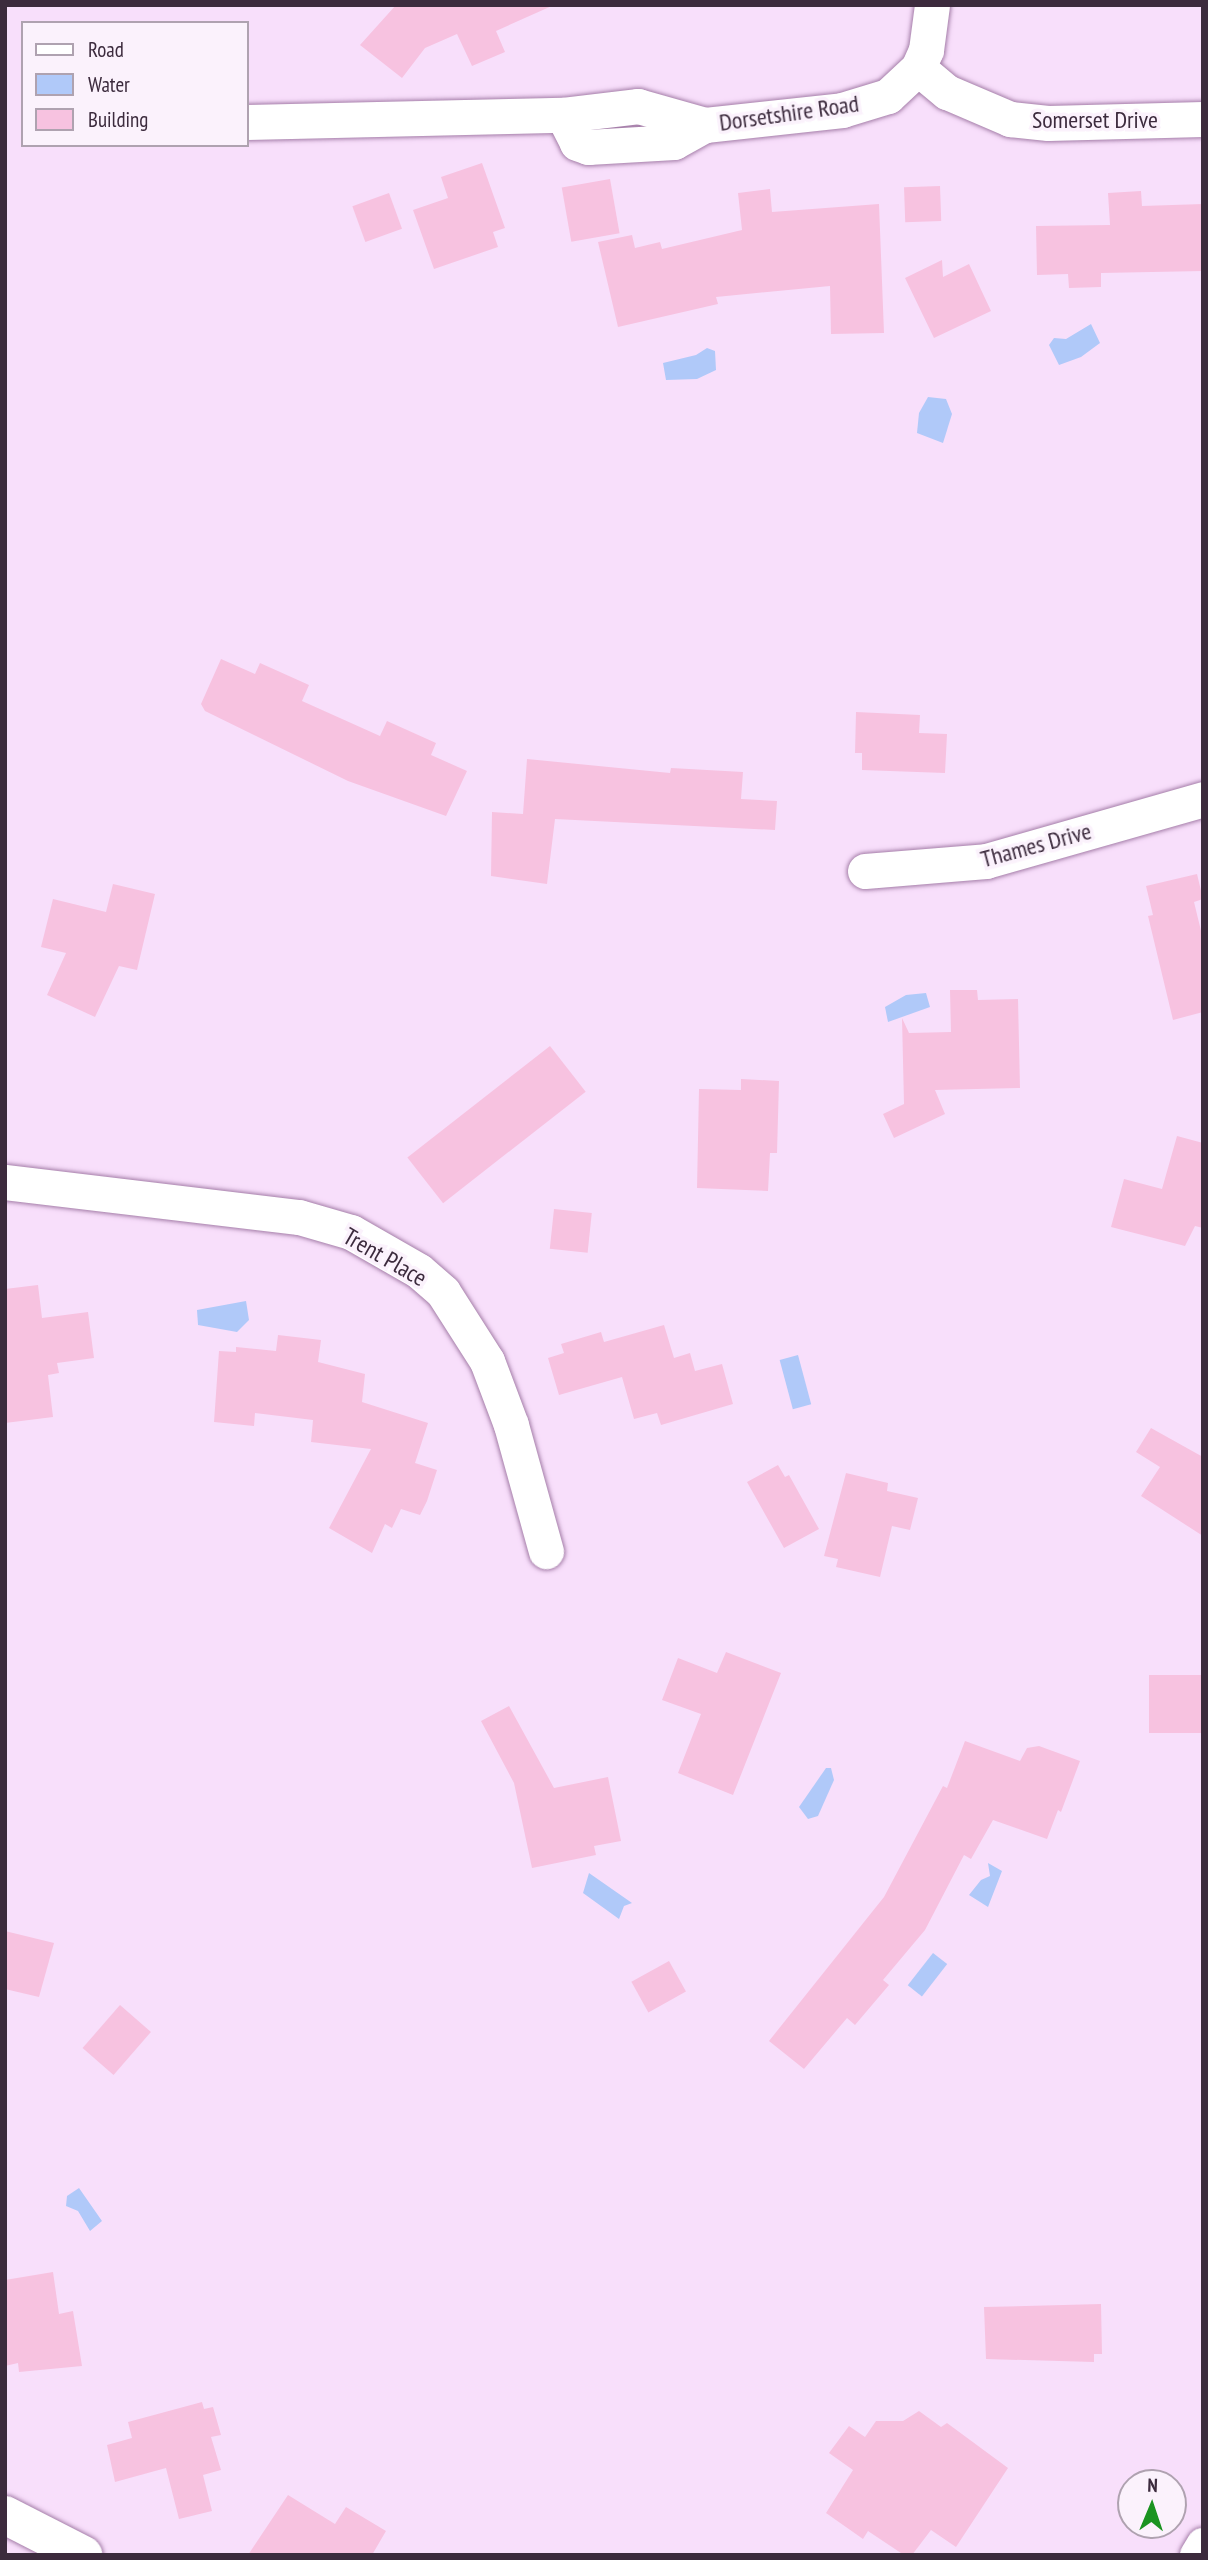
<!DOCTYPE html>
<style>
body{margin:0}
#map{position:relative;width:1208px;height:2560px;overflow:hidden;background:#f8dffb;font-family:"PT Sans Narrow",sans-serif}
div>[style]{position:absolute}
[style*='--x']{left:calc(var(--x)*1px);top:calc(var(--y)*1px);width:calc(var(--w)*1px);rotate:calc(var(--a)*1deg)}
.water>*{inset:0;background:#b0c9f9;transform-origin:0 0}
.building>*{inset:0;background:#f7c2e0;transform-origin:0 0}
.roads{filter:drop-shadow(0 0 2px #a57ea9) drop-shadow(0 0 2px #a57ea9)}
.minor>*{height:35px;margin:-17.5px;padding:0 17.5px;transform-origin:17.5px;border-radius:17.5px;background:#fff}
.tertiary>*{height:38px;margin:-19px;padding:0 19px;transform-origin:19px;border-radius:19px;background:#fff}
span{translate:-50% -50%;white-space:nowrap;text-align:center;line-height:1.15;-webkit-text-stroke:7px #fbf2fc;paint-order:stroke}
.street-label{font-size:24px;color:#3c2b3d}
.frame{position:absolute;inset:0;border:7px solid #3c2b3d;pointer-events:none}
.legend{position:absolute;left:21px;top:21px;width:228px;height:126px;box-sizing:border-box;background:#fbf2fc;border:2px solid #afa2b0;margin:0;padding:9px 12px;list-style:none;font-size:21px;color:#3c2b3d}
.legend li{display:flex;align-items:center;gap:14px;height:35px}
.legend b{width:35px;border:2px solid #afa2b0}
.north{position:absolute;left:1117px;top:2469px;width:70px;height:70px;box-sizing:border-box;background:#fbf2fc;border:2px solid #afa2b0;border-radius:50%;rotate:2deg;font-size:19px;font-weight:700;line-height:28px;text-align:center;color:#3c2b3d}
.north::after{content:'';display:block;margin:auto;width:24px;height:32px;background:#1b9321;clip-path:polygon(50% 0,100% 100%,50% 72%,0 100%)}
</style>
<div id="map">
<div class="water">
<i style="clip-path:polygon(1091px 324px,1100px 343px,1081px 357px,1059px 365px,1049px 345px,1054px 338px,1066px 339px)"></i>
<i style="clip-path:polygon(707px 348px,715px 351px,716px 370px,697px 379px,666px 380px,663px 363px,696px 355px)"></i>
<i style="clip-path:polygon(928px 397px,946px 399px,952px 414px,943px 443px,917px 433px,919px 413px)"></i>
<i style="clip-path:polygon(926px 993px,930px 1007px,888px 1022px,885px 1007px,906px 995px)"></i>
<i style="clip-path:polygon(246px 1301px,249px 1320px,237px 1332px,198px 1325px,197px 1310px)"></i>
<i style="left:798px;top:1355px;width:51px;height:19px;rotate:75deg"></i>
<i style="clip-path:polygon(826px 1768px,831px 1768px,834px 1780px,818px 1816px,808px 1819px,799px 1807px)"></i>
<i style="clip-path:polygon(988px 1863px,1002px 1871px,988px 1907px,969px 1895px,981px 1880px,990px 1876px)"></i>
<i style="clip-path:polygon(589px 1873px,632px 1903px,624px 1906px,619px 1919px,583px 1893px)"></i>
<i style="left:933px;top:1953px;width:18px;height:41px;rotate:38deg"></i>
<i style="clip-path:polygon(79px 2188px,102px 2221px,90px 2231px,78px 2211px,66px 2206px,67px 2196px)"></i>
</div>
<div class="building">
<i style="clip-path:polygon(396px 5px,554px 5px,496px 31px,505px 52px,472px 66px,457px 34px,425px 48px,402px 78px,360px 45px)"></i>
<i style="clip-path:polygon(482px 163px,505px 228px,493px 232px,498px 247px,434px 269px,413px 210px,448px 198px,441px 177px)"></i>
<i style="left:610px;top:179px;width:55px;height:49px;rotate:80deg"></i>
<i style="left:940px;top:186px;width:35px;height:36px;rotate:88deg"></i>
<i style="clip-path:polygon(770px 189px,772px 212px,879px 204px,884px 333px,831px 334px,830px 286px,716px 297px,718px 304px,618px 327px,598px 242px,632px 235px,635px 248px,660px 242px,662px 249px,742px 230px,738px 193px)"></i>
<i style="clip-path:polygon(1141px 191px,1142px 206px,1203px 204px,1203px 271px,1101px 273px,1101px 287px,1069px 288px,1068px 274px,1037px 275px,1036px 226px,1110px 225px,1108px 193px)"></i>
<i style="left:389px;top:193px;width:38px;height:39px;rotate:70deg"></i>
<i style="clip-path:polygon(942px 260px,943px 277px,969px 264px,991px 311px,934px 338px,905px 278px)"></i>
<i style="clip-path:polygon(221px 659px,255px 674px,260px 663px,309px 685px,302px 701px,380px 736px,387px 721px,436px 743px,431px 755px,467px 771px,446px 816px,348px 781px,205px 711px,201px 704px)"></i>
<i style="clip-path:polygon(856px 712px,920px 715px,919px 733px,947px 734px,945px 773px,862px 770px,862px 753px,855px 753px)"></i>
<i style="clip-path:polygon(527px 759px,670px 773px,671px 768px,743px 772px,741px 799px,777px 801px,775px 830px,555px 819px,547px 884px,491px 876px,492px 812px,523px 814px)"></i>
<i style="clip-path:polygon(1197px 874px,1203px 899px,1194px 902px,1203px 939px,1203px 1012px,1173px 1020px,1148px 916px,1153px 915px,1146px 886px)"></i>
<i style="clip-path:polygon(113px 884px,155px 894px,137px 970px,119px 966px,95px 1017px,47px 995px,66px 953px,41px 947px,53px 899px,106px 912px)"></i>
<i style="clip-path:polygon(950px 990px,977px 990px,978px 1000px,1018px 999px,1020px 1088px,935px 1090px,945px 1114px,894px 1138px,883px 1114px,904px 1104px,902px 1018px,909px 1033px,951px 1032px)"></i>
<i style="left:550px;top:1046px;width:58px;height:181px;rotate:52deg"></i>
<i style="clip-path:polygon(741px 1079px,779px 1081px,777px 1153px,770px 1153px,768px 1191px,697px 1188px,699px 1089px,741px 1090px)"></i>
<i style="clip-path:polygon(1177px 1136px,1203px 1143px,1203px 1228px,1195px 1226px,1185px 1246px,1111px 1227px,1124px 1179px,1162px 1189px)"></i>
<i style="left:554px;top:1209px;width:38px;height:40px;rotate:6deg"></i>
<i style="clip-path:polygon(38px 1285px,42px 1318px,88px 1312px,94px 1358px,57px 1363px,59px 1373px,48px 1375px,53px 1417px,5px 1423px,5px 1289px)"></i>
<i style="clip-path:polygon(664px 1325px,674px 1358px,690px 1353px,695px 1371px,722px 1364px,733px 1404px,661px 1425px,657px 1413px,634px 1419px,622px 1377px,559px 1395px,548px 1358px,564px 1353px,561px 1344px,601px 1332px,604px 1342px)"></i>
<i style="clip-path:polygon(278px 1335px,321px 1340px,318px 1362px,365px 1374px,362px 1402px,428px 1423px,415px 1463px,437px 1470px,427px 1501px,420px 1515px,401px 1509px,392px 1528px,385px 1524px,372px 1553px,329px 1528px,371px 1449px,311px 1442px,313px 1420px,255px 1413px,254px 1426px,214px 1422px,219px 1351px,236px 1352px,236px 1347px,276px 1351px)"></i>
<i style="clip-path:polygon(1151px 1428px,1203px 1457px,1203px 1536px,1141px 1496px,1160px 1467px,1136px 1452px)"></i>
<i style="clip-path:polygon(778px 1465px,785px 1477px,789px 1475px,819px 1529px,784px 1548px,747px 1482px)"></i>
<i style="clip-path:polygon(846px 1473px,888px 1483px,887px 1491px,918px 1498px,910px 1530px,892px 1526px,880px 1577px,836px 1567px,838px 1559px,824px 1556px)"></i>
<i style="clip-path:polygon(726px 1652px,781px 1673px,733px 1795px,678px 1773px,701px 1714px,662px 1700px,678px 1658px,717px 1673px)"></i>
<i style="left:1203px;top:1675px;width:58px;height:54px;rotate:90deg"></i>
<i style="clip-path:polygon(509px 1706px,554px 1788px,608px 1777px,621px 1841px,594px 1846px,596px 1855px,532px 1868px,514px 1783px,481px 1721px)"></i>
<i style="clip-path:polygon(965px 1741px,1020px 1761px,1027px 1748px,1039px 1746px,1080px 1761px,1061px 1812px,1058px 1810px,1047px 1839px,993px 1820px,971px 1859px,964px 1855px,925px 1930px,883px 1980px,889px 1985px,855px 2025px,847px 2018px,804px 2069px,769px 2041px,884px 1897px,943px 1786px,947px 1788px)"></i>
<i style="clip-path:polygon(5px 1931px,54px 1943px,39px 1997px,5px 1989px)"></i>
<i style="left:669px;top:1961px;width:35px;height:43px;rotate:61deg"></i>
<i style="left:120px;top:2005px;width:41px;height:57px;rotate:41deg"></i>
<i style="clip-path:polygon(53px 2272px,59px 2314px,73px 2311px,82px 2366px,19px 2372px,18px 2363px,5px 2366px,5px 2280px)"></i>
<i style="clip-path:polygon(1101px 2304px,1102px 2354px,1094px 2354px,1094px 2362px,986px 2359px,984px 2307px)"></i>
<i style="clip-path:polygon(202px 2402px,204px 2409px,213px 2407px,221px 2435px,211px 2437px,221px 2470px,203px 2475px,212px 2511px,179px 2519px,166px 2468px,115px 2482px,107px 2445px,132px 2438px,128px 2422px)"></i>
<i style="clip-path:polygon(919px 2411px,941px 2427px,947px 2423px,1008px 2468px,956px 2547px,931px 2530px,912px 2555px,904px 2555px,868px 2531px,863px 2539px,826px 2513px,853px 2470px,829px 2453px,849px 2426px,865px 2437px,876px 2421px,903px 2421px)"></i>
<i style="clip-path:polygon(288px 2495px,335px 2524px,346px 2507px,386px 2531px,372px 2555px,248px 2555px)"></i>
</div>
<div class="roads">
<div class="minor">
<i style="--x:918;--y:68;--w:38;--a:40"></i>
<i style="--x:947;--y:92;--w:69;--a:23.2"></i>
<i style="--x:1010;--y:119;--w:38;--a:6"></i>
<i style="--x:1048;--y:123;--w:155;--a:-1.5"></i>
<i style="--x:563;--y:115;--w:31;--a:63"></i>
<i style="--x:577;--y:143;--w:12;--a:20"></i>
<i style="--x:588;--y:147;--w:86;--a:-3.3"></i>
<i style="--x:674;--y:142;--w:35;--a:-29"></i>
<i style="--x:705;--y:125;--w:138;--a:-6.2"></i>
<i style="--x:842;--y:110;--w:48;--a:-16.9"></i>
<i style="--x:888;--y:96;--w:41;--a:-43"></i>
<i style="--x:918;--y:68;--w:20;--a:-66"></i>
<i style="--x:926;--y:50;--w:45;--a:-82.4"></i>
<i style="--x:247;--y:122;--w:316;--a:-1.3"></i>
<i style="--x:563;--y:115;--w:76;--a:-6.8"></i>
<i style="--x:638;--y:106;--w:70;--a:15.8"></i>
<i style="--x:865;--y:871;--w:121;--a:-4.7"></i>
<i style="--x:986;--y:861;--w:226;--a:-15.9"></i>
<i style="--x:5;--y:1182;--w:296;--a:6.8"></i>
<i style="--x:299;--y:1217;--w:54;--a:16.1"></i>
<i style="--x:351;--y:1232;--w:78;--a:29.8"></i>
<i style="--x:419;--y:1271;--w:32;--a:41"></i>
<i style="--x:443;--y:1292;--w:82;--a:57.5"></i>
<i style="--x:487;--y:1361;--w:68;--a:69.4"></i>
<i style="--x:511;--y:1425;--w:131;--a:74.5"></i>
<i style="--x:1197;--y:2555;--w:12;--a:-59"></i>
</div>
<div class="tertiary">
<i style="--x:5;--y:2515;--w:88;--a:27.1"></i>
</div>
</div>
<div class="street-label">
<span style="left:789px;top:113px;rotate:-8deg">Dorsetshire Road</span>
<span style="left:1095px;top:120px">Somerset Drive</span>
<span style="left:1036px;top:845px;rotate:-15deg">Thames Drive</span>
<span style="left:385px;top:1257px;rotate:30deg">Trent Place</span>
</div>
<div class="frame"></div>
<ul class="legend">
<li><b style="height:9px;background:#fff"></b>Road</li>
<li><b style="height:19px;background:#b0c9f9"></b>Water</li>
<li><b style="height:19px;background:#f7c2e0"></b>Building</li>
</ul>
<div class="north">N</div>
</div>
